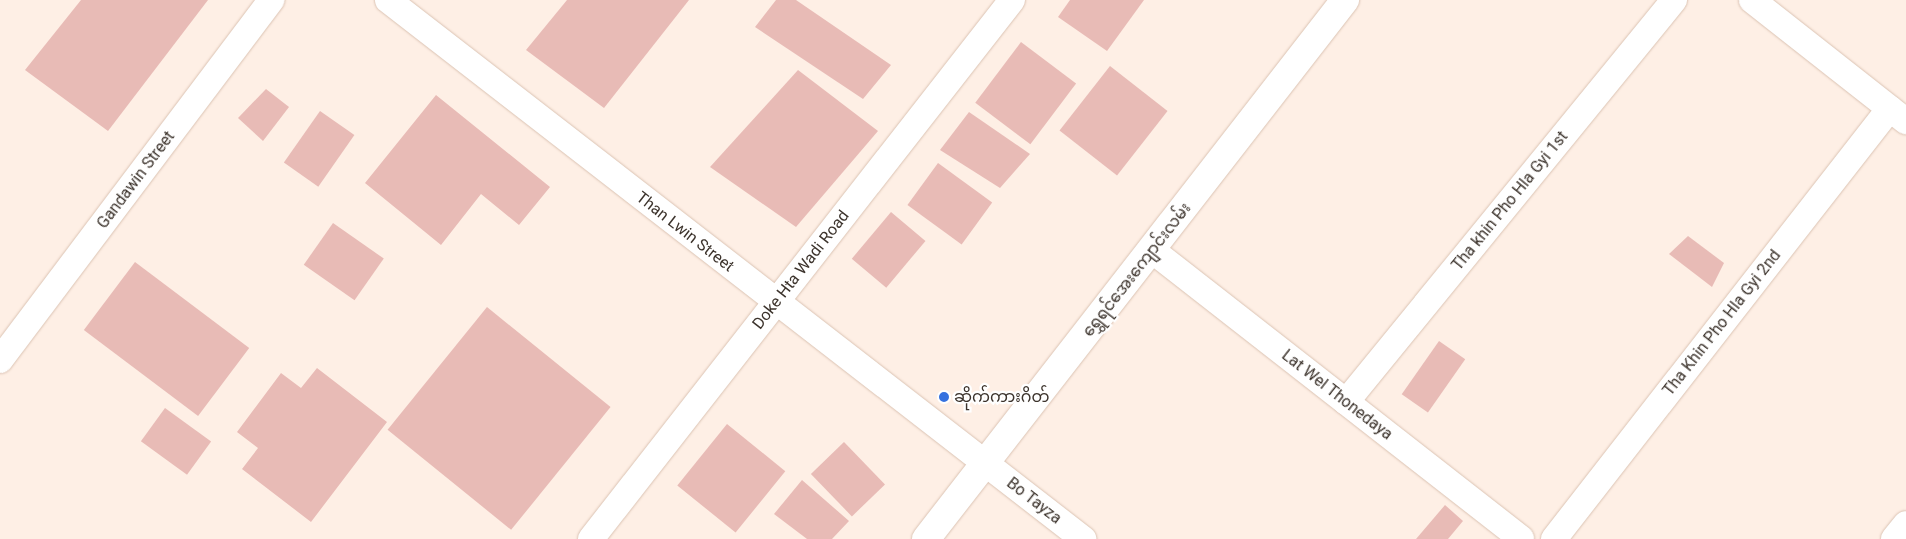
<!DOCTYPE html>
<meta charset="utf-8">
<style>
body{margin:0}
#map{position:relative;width:1906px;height:539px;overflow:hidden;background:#feefe5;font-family:Roboto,"Noto Sans Myanmar",sans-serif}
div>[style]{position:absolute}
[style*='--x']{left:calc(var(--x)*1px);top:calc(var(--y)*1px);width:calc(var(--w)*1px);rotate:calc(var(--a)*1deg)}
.building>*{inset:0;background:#e8bbb6;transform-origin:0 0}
.roads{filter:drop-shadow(0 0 1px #dbc3b3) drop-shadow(0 0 1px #dbc3b3)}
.minor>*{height:26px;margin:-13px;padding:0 13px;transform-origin:13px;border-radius:13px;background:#fff}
.tertiary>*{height:28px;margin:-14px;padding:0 14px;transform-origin:14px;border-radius:14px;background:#fff}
.dots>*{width:14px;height:14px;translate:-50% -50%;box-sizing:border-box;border:2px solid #fff;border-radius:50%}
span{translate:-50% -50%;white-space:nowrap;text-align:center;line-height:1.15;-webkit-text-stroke:4.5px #fff;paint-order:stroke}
.street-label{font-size:16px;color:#3c332c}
.poi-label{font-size:16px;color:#3c332c}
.left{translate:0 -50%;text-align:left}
</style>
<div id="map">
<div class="building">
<i style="clip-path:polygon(81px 0,208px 0,108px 131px,25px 70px)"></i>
<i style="clip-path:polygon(567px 0,689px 0,604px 108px,526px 50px)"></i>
<i style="clip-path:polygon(776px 0,796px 0,891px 65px,863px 99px,755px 27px)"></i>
<i style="clip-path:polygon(1070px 0,1144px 0,1107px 51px,1058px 17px)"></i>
<i style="left:1021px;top:42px;width:69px;height:76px;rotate:37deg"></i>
<i style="left:1110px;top:66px;width:73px;height:82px;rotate:38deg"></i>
<i style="clip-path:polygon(798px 70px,878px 131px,796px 227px,710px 167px)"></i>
<i style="clip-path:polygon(266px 89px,289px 107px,263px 141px,238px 118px)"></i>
<i style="clip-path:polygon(436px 95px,550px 187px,519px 225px,481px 194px,441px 245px,365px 183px)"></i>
<i style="left:320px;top:111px;width:42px;height:63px;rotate:35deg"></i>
<i style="clip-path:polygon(969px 112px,1030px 154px,1000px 188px,940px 150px)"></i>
<i style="left:938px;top:163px;width:67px;height:52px;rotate:36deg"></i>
<i style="left:891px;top:212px;width:45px;height:61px;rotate:40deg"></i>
<i style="left:333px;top:223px;width:62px;height:51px;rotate:35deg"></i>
<i style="clip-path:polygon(1688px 236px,1724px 263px,1712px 287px,1669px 254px)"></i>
<i style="left:135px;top:262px;width:143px;height:85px;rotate:37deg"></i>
<i style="left:487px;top:307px;width:159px;height:158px;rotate:39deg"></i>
<i style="left:1439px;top:341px;width:32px;height:65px;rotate:35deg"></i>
<i style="clip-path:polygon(317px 368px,387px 422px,311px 522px,242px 469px,258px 448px,237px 432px,281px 373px,301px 388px)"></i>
<i style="left:165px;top:408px;width:57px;height:41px;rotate:36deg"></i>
<i style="left:727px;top:424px;width:75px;height:79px;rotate:39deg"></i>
<i style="left:844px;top:442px;width:59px;height:46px;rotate:46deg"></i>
<i style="clip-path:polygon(802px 480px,849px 521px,832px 539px,807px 539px,774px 514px)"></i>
<i style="clip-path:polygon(1445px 505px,1463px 521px,1448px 539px,1416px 539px)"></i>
</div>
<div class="roads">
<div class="minor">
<i style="--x:388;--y:0;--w:880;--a:37.79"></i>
<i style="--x:1752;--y:0;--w:196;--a:38.2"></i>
<i style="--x:1153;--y:251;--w:467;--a:38"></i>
<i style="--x:0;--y:360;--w:451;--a:-53"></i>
<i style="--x:1346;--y:402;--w:519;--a:-50.79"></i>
<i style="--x:591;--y:539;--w:684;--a:-52.01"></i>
<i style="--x:1554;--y:539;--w:546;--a:-52.06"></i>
<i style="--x:1894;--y:539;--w:19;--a:-51"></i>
</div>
<div class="tertiary">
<i style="--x:926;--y:539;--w:683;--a:-52.14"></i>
</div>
</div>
<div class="dots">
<i style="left:944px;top:397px;background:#3571df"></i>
</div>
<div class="street-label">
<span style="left:136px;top:180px;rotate:-53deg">Gandawin Street</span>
<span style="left:1510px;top:201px;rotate:-51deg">Tha khin Pho Hla Gyi 1st</span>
<span style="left:685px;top:232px;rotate:38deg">Than Lwin Street</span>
<span style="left:801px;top:270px;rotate:-52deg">Doke Hta Wadi Road</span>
<span style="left:1137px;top:270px;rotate:-52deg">ရွှေရင်အေးကျောင်းလမ်း</span>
<span style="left:1722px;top:323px;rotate:-52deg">Tha Khin Pho Hla Gyi 2nd</span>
<span style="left:1337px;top:395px;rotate:38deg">Lat Wel Thonedaya</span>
<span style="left:1034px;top:501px;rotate:38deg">Bo Tayza</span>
</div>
<div class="poi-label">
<span class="left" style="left:954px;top:397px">ဆိုက်ကားဂိတ်</span>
</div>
</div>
